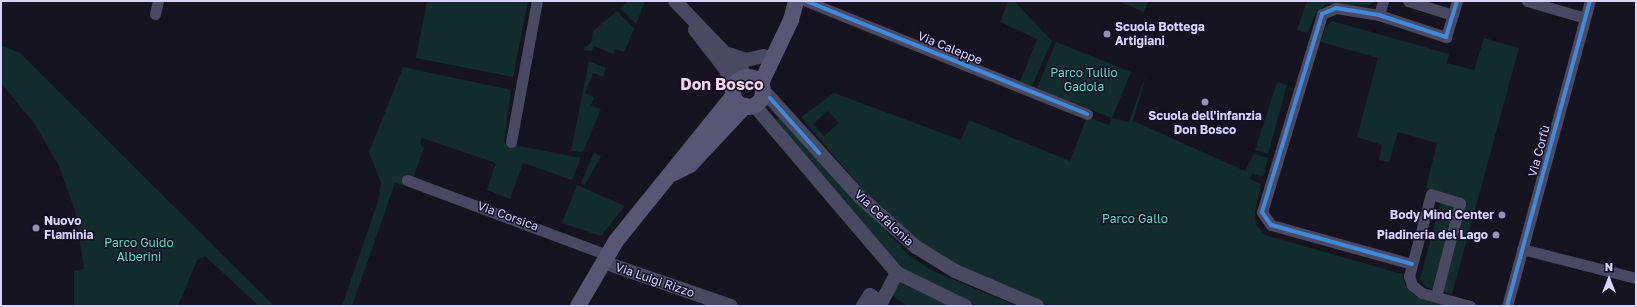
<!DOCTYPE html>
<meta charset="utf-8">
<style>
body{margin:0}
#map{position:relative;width:1637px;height:307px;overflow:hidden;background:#161421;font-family:"Golos Text",sans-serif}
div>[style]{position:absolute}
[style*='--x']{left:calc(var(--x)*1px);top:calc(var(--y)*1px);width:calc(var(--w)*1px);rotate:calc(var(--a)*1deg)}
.green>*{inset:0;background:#132c2d}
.minor>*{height:11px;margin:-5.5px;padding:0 5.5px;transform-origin:5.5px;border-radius:5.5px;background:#4a4962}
.tertiary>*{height:14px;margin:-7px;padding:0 7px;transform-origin:7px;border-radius:7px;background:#4a4962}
.secondary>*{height:16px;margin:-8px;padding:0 8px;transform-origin:8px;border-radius:8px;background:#575674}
.secondary>.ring{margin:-8px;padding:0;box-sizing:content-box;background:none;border:16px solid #575674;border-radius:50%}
.cycleway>*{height:4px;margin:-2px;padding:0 2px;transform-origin:2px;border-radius:2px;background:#408adc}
.dots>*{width:11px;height:11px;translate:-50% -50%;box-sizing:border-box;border:2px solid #130f26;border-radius:50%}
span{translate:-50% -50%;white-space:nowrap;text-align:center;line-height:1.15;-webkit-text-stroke:3px #130f26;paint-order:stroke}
.poi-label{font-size:12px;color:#d9d4ff;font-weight:700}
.left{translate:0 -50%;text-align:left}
.right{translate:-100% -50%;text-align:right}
.street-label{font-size:12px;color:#d9d4ff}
.park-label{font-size:12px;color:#5fe0c0}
.district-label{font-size:16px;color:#ffd6f0;font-weight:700}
.frame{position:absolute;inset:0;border:2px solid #d9d4ff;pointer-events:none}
.north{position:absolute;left:1589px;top:259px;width:40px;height:40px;-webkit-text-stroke:3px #130f26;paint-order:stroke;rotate:0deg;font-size:11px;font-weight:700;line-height:16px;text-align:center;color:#d9d4ff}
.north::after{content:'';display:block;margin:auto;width:14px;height:18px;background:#d9d4ff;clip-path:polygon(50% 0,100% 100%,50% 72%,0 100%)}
</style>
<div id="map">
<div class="green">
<i style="clip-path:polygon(427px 1px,528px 1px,513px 77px,416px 58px)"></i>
<i style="clip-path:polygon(628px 1px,645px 1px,636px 24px,620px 8px)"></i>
<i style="clip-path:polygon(1008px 1px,1014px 1px,1052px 41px,1032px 86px,1020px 82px,1037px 39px,1000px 22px)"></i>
<i style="clip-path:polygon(1118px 1px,1148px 1px,1144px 12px)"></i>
<i style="clip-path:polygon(1307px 1px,1377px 1px,1367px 6px,1326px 4px,1315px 14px,1308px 33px,1297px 30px)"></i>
<i style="clip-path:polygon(617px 11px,634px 29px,624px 52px,615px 49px,613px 54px,594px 46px,592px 51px,583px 50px,591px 43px,593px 31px)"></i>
<i style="clip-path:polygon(1332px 21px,1449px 54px,1447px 63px,1474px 70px,1484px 38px,1519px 48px,1452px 294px,1426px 287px,1420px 279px,1443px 193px,1426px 188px,1437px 143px,1398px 132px,1389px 162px,1379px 160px,1382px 145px,1357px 137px,1378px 58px,1321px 42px,1325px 28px)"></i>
<i style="clip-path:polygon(evenodd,1056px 42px,1131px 72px,1112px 118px,1129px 122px,1147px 72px,1133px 121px,1245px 171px,1254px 154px,1268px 158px,1263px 177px,1252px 173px,1250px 179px,1261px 184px,1255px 212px,1256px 225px,1265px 235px,1402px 274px,1405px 285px,1417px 297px,1449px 306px,1050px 306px,958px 266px,920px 242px,868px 196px,801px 117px,834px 93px,961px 140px,969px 120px,1070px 161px,1087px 117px,1109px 125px,1112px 118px,1037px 88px,1056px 42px,828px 111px,839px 123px,824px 136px,813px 124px,828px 111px)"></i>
<i style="clip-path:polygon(1px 45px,20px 53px,274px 306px,259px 306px,205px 256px,197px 260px,178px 306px,74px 306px,74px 271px,84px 269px,75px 211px,59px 166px,34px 123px,1px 83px)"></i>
<i style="clip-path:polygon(589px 61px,606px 68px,603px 77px,593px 73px,585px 93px,594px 97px,591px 105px,601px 109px,583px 152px,571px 151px)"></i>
<i style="clip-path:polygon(403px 67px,511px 90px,504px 143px,581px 158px,572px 180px,523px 163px,510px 199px,487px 190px,496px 163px,422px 138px,420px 144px,424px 148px,413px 178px,408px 176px,405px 186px,395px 183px,352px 306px,342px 306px,378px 201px,381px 183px,369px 152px)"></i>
<i style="clip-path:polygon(1277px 82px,1287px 85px,1268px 154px,1255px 150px)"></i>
<i style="clip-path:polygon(779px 118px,909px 255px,931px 270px,1016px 306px,979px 306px,925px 284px,897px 265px,775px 121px)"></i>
<i style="clip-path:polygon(594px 152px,601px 156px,585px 185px,581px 183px)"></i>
<i style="clip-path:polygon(577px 185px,625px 206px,601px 236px,562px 223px)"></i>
<i style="clip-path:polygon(900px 283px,904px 285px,952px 306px,907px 306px,892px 295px)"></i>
</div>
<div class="minor">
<i style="--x:806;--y:1;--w:303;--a:21.9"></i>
<i style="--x:1408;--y:1;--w:47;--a:17.3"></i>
<i style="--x:1527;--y:1;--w:60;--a:16.3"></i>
<i style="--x:155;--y:14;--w:13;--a:-77"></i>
<i style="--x:1379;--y:15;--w:15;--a:-74"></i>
<i style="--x:511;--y:142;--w:143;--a:-79.6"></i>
<i style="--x:407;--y:180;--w:215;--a:20.5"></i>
<i style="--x:1522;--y:249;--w:118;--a:14.3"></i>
<i style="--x:1412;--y:264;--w:146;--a:-164.5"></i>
<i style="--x:1271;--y:225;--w:16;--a:-125"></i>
<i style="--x:1262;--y:212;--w:207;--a:-73.1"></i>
<i style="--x:1322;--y:14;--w:15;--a:-23"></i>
<i style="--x:1336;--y:8;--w:44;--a:9.2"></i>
<i style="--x:1379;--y:15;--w:71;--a:18.2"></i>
<i style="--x:1446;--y:37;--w:38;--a:-73"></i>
<i style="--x:1436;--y:296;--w:96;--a:-75.5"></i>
<i style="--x:1460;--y:203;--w:30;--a:-163"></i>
<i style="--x:1431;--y:194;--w:85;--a:105"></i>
<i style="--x:1409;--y:276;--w:9;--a:72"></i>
<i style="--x:1412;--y:285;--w:13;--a:39"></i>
<i style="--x:1422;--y:293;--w:50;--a:15.2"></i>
<i style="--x:1507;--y:306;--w:316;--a:-74.8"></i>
</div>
<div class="tertiary">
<i style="--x:675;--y:1;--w:105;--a:46.2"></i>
<i style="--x:695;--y:30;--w:51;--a:52.2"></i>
<i style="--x:726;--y:70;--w:22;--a:72"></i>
<i style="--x:729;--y:54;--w:18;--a:19"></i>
<i style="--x:746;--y:60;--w:18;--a:-13"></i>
<i style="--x:763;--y:90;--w:144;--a:47.8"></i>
<i style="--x:860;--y:197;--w:75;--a:41.8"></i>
<i style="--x:916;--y:247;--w:46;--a:31.6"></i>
<i style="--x:955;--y:271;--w:89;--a:23.1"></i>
<i style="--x:754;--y:105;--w:221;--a:49.6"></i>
<i style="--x:897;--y:273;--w:76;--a:25.9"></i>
<i style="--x:603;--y:262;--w:135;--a:19"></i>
<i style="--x:863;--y:306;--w:13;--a:-58"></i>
<i style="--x:870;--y:295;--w:14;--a:36"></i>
<i style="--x:881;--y:303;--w:34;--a:-62"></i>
</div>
<div class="secondary">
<i class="ring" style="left:733px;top:77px;width:14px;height:14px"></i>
<i style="--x:761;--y:83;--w:70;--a:-64.5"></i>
<i style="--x:791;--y:20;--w:20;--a:-75"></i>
<i style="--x:674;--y:173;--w:18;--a:-27"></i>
<i style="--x:690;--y:165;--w:81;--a:-47"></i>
<i style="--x:578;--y:306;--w:75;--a:-59.7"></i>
<i style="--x:616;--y:241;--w:186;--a:-51.1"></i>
</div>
<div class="cycleway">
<i style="--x:806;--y:1;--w:303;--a:21.9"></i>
<i style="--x:770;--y:98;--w:74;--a:48.3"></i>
<i style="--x:1412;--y:264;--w:146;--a:-164.5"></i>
<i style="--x:1271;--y:225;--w:16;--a:-125"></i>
<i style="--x:1262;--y:212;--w:207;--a:-73.1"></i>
<i style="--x:1322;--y:14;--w:15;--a:-23"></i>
<i style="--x:1336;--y:8;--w:44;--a:9.2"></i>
<i style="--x:1379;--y:15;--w:71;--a:18.2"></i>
<i style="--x:1446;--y:37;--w:38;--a:-73"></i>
<i style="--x:1507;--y:306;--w:316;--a:-74.8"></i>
</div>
<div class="dots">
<i style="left:1107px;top:34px;background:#9591b1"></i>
<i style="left:1205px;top:102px;background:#9591b1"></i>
<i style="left:1502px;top:215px;background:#9591b1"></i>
<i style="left:36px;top:228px;background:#9591b1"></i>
<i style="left:1496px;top:235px;background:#9591b1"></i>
</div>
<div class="poi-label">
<span class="left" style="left:1115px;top:34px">Scuola Bottega<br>Artigiani</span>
<span style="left:1205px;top:123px">Scuola dell'infanzia<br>Don Bosco</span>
<span class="right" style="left:1494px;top:215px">Body Mind Center</span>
<span class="left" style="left:44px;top:228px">Nuovo<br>Flaminia</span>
<span class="right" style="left:1488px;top:235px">Piadineria del Lago</span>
</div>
<div class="street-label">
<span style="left:950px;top:48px;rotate:22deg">Via Caleppe</span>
<span style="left:1539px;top:151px;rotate:-75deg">Via Corfù</span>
<span style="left:508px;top:216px;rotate:20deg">Via Corsica</span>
<span style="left:884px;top:218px;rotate:43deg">Via Cefalonia</span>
<span style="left:655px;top:280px;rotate:19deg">Via Luigi Rizzo</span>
</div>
<div class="park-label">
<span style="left:1084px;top:80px">Parco Tullio<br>Gadola</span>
<span style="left:1135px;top:219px">Parco Gallo</span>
<span style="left:139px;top:250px">Parco Guido<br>Alberini</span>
</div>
<div class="district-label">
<span style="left:722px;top:84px">Don Bosco</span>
</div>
<div class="frame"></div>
<div class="north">N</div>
</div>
